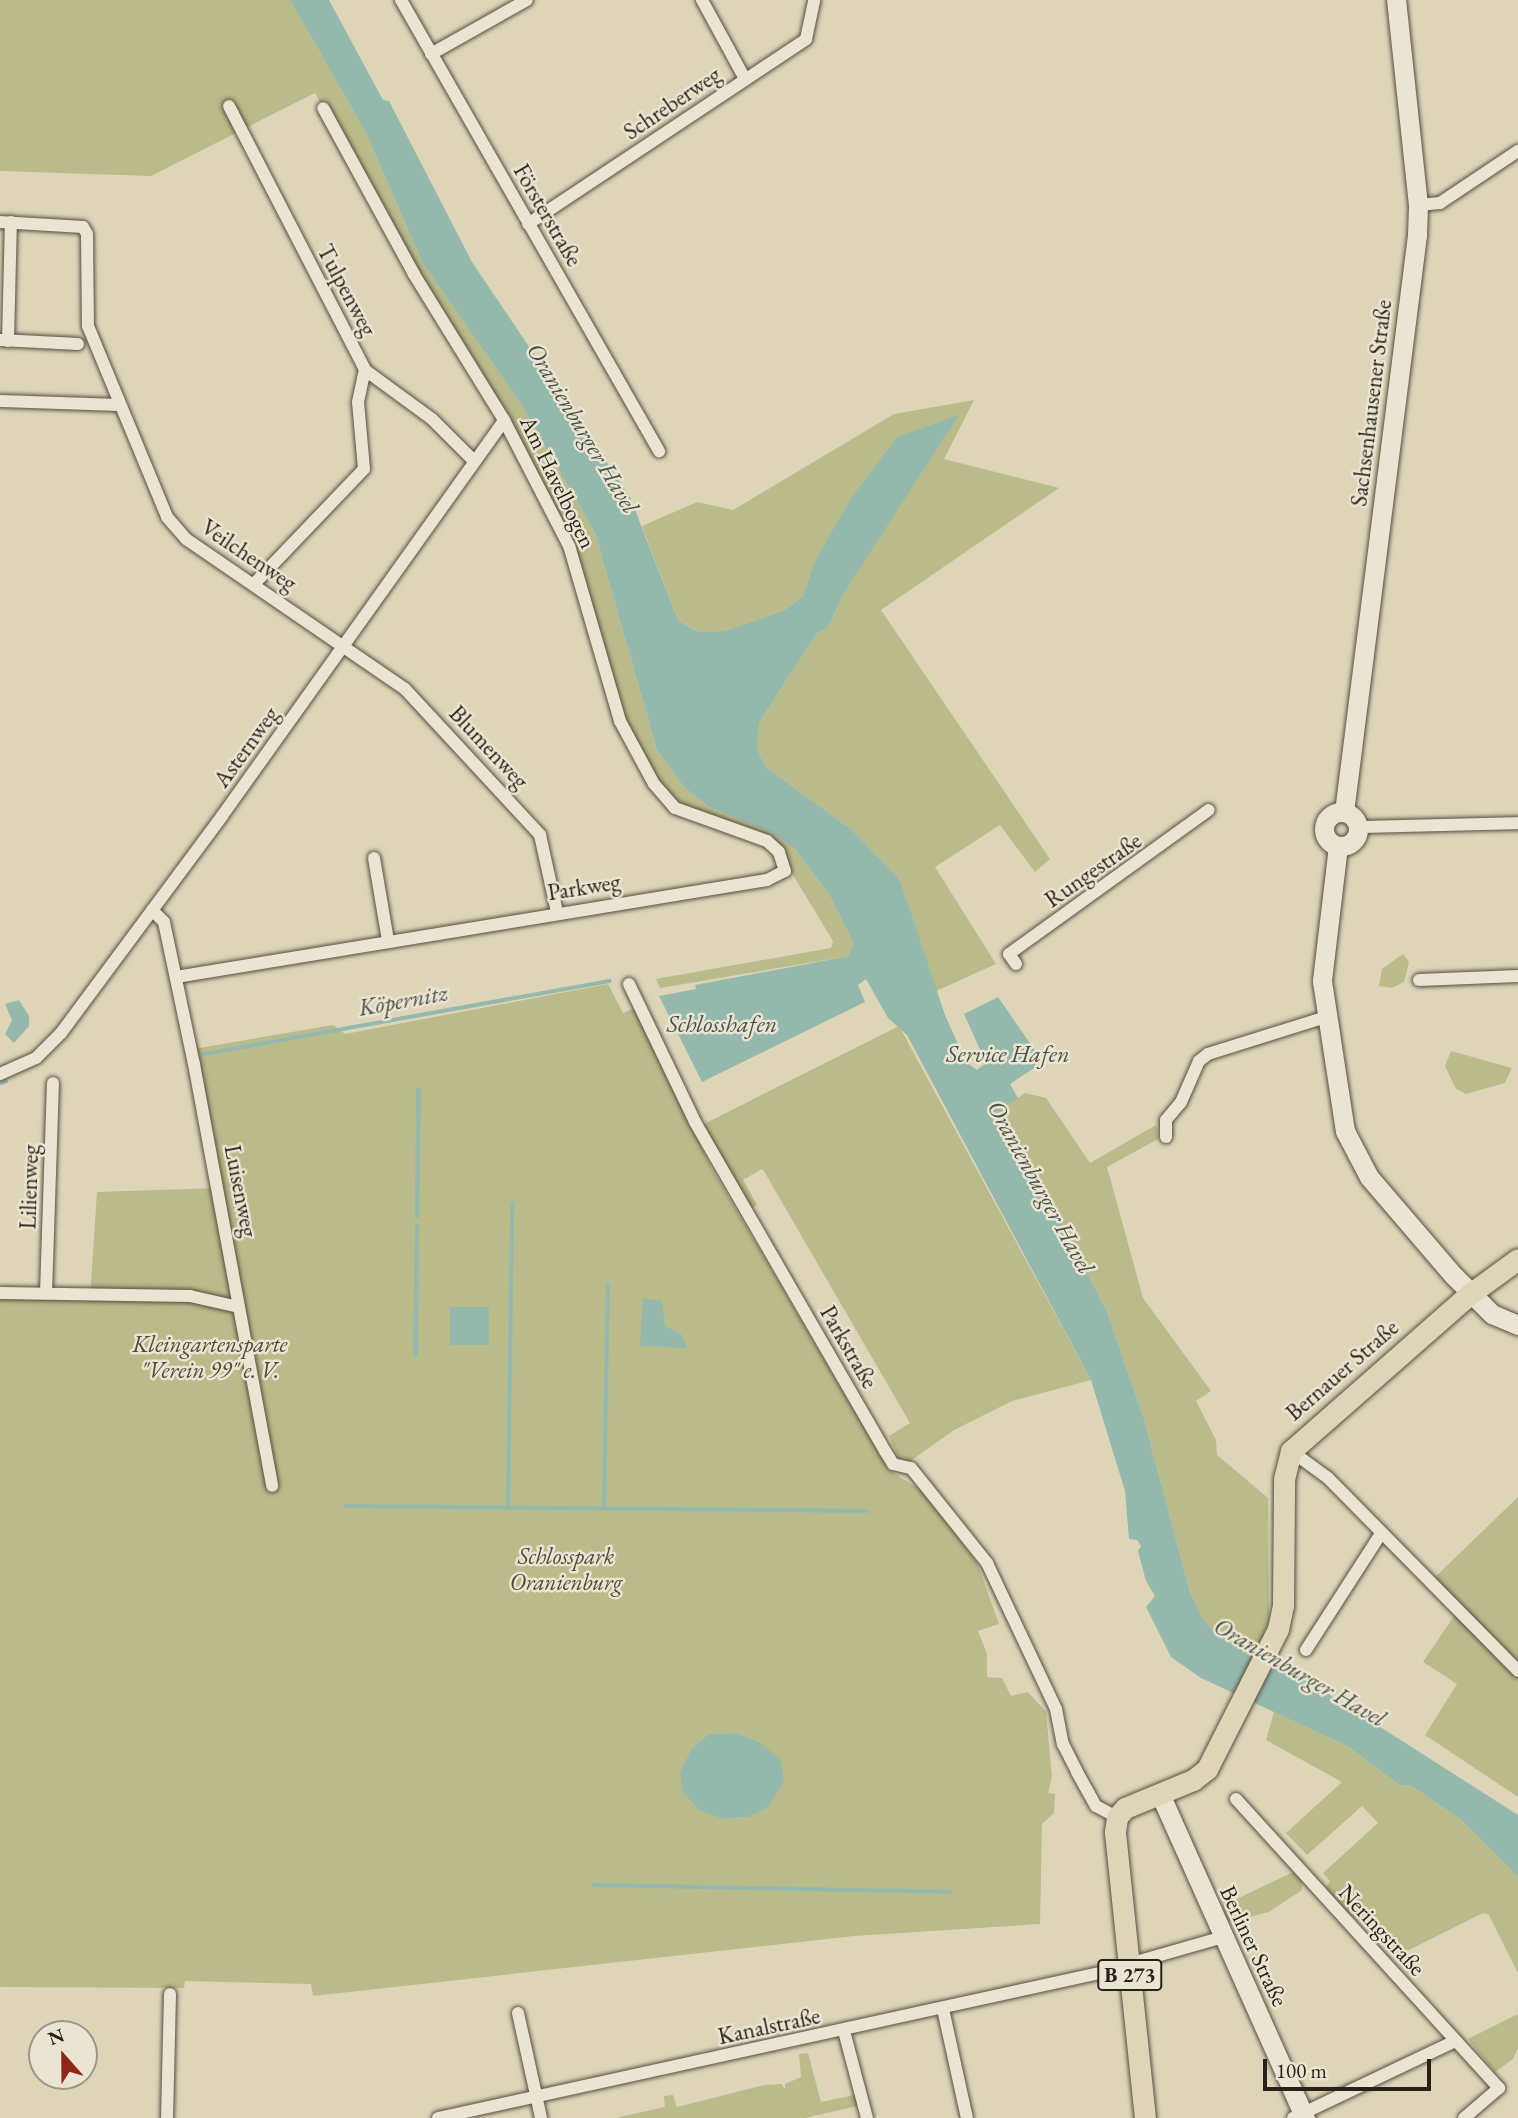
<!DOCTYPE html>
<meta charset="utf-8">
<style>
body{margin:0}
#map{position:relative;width:1518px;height:2118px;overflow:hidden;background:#ded5b9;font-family:"EB Garamond",serif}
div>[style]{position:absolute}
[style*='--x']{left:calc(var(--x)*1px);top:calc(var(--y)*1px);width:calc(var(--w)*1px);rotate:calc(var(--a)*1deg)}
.green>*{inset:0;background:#b9bb8a}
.water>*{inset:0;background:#94b9ac;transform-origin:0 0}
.stream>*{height:3.5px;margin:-1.75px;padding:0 1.75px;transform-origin:1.75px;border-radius:1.75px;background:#94b9ac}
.roads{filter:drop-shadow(0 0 2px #564e40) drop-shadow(0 0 2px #564e40)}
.minor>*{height:12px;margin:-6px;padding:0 6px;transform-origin:6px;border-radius:6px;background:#eae4d2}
.secondary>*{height:19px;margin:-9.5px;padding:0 9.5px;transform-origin:9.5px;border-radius:9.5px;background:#eae4d2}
.secondary>.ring{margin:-9.5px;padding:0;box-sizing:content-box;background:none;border:19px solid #eae4d2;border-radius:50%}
.primary>*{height:21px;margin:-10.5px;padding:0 10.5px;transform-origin:10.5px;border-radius:10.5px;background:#ded5b9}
span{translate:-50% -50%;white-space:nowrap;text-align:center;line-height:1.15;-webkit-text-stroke:5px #eae4d2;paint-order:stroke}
.shield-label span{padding:2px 5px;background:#eae4d2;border:2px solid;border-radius:5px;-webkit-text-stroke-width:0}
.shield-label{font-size:21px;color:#292117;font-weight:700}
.street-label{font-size:23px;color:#292117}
.park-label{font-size:23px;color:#4d4834;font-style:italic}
.water-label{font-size:24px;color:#494f44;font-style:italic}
.north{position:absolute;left:28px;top:2020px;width:70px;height:70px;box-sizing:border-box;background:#eae4d2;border:2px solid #9d9687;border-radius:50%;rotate:339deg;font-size:19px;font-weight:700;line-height:28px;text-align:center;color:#292117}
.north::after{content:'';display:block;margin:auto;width:24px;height:32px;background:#8f2418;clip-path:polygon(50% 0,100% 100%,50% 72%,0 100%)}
.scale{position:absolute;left:1263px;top:2059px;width:168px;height:32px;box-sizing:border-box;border:4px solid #292117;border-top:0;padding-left:9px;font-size:21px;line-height:24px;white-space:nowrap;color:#292117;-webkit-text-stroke:5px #eae4d2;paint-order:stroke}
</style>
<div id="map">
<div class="green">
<i style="clip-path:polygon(0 0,290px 0,366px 133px,423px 264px,521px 404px,595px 533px,657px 750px,684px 787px,709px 807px,772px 833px,794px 848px,828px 893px,854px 944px,850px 956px,660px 988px,656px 979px,831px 948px,833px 941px,779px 852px,675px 808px,620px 721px,569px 546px,315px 93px,151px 176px,0 171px)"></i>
<i style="clip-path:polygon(974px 400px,944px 459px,1059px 488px,881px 610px,1050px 859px,1035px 872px,1000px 825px,935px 867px,996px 964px,936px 991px,900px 880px,852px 830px,766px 767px,757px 749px,759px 723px,817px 633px,827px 629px,845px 591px,813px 565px,803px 596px,783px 611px,724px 631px,698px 632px,678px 620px,642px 526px,697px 502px,733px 510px,894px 414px)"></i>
<i style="clip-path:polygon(1403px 954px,1409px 962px,1404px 982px,1392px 988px,1379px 986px,1382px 969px)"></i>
<i style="clip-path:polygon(evenodd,608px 984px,623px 1013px,634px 1008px,712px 1169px,889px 1470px,927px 1494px,977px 1563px,999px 1624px,978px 1631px,987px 1654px,987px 1677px,1002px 1678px,1011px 1696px,1028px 1692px,1046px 1712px,1052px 1777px,1048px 1793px,1055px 1794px,1054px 1813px,1042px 1824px,1040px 1924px,854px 1936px,313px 1996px,311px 1984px,185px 1981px,184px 1988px,0 1987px,0 1296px,90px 1297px,97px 1192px,217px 1188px,188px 1050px,333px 1025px,345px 1034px,608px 984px,737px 1733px,760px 1742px,748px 1817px,724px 1819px,700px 1811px,708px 1734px,737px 1733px)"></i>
<i style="clip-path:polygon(899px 1026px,1091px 1380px,1012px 1401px,954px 1430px,909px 1462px,899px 1459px,889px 1436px,910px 1423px,765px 1173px,762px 1169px,743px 1180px,757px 1205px,750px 1209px,704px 1124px)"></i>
<i style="clip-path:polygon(1451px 1051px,1512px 1068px,1505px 1083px,1466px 1094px,1456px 1089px,1445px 1066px)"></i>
<i style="clip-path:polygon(1025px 1093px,1046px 1098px,1090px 1163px,1156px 1125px,1158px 1139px,1107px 1167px,1143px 1298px,1211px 1391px,1196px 1401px,1216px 1440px,1217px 1455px,1268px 1498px,1269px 1619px,1255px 1657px,1220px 1638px,1202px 1618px,1190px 1592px,1144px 1419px,1107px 1312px,1047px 1194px,1019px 1159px,995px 1113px)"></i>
<i style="clip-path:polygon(1518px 1497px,1518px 1797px,1425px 1735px,1457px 1684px,1423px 1662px,1460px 1607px,1432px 1580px)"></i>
<i style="clip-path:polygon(1274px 1712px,1347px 1746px,1401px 1786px,1410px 1785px,1460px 1819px,1518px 1877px,1518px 1973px,1489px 1915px,1483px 1913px,1397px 1956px,1368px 1924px,1358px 1921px,1324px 1891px,1330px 1881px,1323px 1873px,1378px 1823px,1362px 1806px,1307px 1855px,1286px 1833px,1342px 1782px,1266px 1740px)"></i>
<i style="clip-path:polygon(1295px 1871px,1301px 1876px,1302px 1890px,1269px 1912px,1226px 1923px,1222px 1906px)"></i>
<i style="clip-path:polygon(1518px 2014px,1518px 2048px,1513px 2059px,1495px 2072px,1468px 2039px)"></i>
<i style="clip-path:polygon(808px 2053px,821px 2102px,859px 2094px,862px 2105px,805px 2118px,615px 2118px,665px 2107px,664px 2096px,673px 2095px,677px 2107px,764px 2085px,781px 2084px,785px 2089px,785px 2084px,801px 2077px,799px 2054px)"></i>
</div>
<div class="water">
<i style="clip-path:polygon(290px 0,329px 0,383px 100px,389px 101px,472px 262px,630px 497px,678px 620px,698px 632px,724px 631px,783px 611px,803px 596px,813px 565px,851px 498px,897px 437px,959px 415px,845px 591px,827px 629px,817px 633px,759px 723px,757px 749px,766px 767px,852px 830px,900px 880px,945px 1015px,966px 1062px,977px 1070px,986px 1063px,964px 1014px,998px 997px,1043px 1062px,1010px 1084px,1018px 1098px,995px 1113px,1019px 1159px,1047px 1194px,1107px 1312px,1144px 1419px,1190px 1592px,1202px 1618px,1220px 1638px,1313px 1684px,1518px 1815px,1518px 1877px,1460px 1819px,1410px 1785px,1401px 1786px,1347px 1746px,1201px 1678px,1171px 1657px,1146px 1607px,1155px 1596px,1146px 1581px,1138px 1551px,1141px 1546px,1137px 1540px,1129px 1539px,1125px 1491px,1091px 1380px,907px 1035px,888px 1018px,866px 979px,858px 985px,865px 1002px,702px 1082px,659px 996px,696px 989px,695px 985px,849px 956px,854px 944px,828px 893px,794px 848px,772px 833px,709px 807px,684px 787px,657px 750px,595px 533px,521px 404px,423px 264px,366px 133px)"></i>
<i style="clip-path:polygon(19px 1000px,29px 1016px,29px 1026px,14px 1043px,5px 1034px,12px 1020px,5px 1004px)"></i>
<i style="clip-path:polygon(416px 1088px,421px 1088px,419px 1218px,415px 1218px)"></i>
<i style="clip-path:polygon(415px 1224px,419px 1224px,418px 1356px,413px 1356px)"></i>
<i style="clip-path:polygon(643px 1298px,662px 1301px,665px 1326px,681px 1334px,687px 1348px,640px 1346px)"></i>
<i style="left:450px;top:1307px;width:39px;height:38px"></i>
<i style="clip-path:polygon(737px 1733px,760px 1742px,780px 1759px,784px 1781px,768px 1807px,748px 1817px,723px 1819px,700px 1811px,683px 1792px,680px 1773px,691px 1750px,709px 1734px)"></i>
</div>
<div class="stream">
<i style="--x:204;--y:1054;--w:412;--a:-10.2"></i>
<i style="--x:0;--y:1083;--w:6;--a:-18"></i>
<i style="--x:346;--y:1506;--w:521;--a:0.55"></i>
<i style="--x:508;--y:1507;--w:303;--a:-89.2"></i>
<i style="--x:604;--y:1509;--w:224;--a:-89"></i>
<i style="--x:593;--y:1885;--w:357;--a:1.1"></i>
</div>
<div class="roads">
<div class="minor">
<i style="--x:401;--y:0;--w:520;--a:60.23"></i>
<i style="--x:702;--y:0;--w:90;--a:61.4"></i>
<i style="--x:431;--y:54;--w:110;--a:-29.4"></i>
<i style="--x:229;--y:106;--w:297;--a:62.7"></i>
<i style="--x:365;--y:370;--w:83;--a:36.2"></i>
<i style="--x:432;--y:419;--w:57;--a:45"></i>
<i style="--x:1418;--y:205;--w:22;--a:-5"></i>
<i style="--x:1440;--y:203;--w:94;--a:-33.7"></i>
<i style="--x:0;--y:222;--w:83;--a:3.4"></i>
<i style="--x:83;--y:227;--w:8;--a:60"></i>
<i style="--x:87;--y:234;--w:92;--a:89.4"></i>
<i style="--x:88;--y:326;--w:207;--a:67.5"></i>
<i style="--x:167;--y:517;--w:29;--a:49"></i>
<i style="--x:186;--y:539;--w:265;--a:34.4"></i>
<i style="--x:405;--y:689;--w:199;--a:47.2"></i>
<i style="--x:540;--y:835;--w:79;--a:77.6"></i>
<i style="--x:528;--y:224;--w:334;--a:-33.6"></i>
<i style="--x:806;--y:39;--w:40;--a:-78"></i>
<i style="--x:0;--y:340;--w:78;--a:2.9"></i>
<i style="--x:8;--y:341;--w:119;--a:-88.6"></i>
<i style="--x:0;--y:401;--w:120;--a:1.9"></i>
<i style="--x:254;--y:584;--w:159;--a:-46.3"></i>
<i style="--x:364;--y:469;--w:67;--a:-95.1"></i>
<i style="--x:358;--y:402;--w:33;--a:-78"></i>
<i style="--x:1358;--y:827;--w:160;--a:-1.4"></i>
<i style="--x:374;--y:858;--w:84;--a:80.4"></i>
<i style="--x:152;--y:910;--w:17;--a:45"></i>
<i style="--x:164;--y:922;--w:145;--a:78.1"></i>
<i style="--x:194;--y:1064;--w:429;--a:79.5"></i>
<i style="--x:1016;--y:964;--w:12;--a:-125"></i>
<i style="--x:1009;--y:954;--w:246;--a:-35.8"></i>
<i style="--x:176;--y:977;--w:599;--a:-9.32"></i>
<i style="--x:767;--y:880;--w:20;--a:-27"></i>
<i style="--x:785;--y:871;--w:20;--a:-108"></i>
<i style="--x:779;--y:852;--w:16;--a:-137"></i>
<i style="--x:767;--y:841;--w:98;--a:-160.3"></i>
<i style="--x:675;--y:808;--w:32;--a:-131"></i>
<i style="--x:654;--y:784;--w:72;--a:-118.4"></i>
<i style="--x:620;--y:721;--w:182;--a:-106.2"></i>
<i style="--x:569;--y:546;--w:142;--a:-117.3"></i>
<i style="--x:504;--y:420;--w:172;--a:-121.7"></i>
<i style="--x:414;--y:274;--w:189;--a:-118.7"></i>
<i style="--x:1419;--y:980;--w:99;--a:-2.3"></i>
<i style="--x:629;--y:984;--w:153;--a:64.4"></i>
<i style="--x:695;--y:1122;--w:380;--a:60"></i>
<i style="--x:885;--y:1451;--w:15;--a:58"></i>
<i style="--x:893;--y:1464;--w:18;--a:13"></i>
<i style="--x:911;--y:1468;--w:122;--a:51.3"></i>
<i style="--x:987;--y:1563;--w:161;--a:64.7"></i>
<i style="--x:1056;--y:1709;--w:36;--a:79"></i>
<i style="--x:1063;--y:1744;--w:31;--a:63"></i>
<i style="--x:1077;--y:1772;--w:39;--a:61"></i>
<i style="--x:1096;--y:1806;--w:24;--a:28"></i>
<i style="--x:0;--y:1074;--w:39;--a:-24"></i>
<i style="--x:36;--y:1058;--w:35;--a:-45"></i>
<i style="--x:61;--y:1033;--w:270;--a:-53.4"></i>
<i style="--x:222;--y:816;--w:486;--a:-54.5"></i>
<i style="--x:1166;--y:1137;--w:17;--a:-90"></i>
<i style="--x:1166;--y:1120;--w:23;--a:-50"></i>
<i style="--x:1181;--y:1102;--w:45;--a:-66.3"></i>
<i style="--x:1199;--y:1061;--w:11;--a:-38"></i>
<i style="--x:1208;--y:1054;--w:124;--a:-17.4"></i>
<i style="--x:0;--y:1293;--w:190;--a:0.9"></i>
<i style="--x:190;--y:1296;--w:50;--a:12.7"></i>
<i style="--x:46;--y:1293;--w:210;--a:-88.1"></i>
<i style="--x:1291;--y:1451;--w:46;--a:36.1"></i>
<i style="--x:1328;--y:1478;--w:271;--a:45.4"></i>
<i style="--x:1306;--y:1650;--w:137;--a:-57.2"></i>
<i style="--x:1236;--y:1799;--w:391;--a:47.7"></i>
<i style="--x:1499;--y:2088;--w:46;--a:139.4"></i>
<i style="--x:1129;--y:1964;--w:98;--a:-16"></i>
<i style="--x:943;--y:2009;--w:112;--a:77.6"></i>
<i style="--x:518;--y:2013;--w:107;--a:77.6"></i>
<i style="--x:844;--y:2031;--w:90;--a:75.2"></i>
<i style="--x:167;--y:2118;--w:124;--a:-88.6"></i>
<i style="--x:438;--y:2118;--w:686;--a:-12.37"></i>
<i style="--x:1293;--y:2118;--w:179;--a:-25.4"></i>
</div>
<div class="secondary">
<i style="--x:1344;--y:812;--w:582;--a:-82.79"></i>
<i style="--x:1417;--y:235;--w:30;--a:-88"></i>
<i style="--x:1418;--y:205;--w:206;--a:-96.1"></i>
<i class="ring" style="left:1324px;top:812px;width:15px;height:15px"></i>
<i style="--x:1338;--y:846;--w:136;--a:96.8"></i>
<i style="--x:1322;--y:981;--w:152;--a:81.3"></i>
<i style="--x:1345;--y:1131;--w:52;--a:62.4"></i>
<i style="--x:1369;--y:1177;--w:130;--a:49.4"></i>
<i style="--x:1454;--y:1276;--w:54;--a:45"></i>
<i style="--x:1492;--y:1314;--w:28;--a:23"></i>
<i style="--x:1160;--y:1794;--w:355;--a:65.9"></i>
</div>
<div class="primary">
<i style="--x:1145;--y:2118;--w:288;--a:-96"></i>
<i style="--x:1115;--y:1832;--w:15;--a:-82"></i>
<i style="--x:1117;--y:1817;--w:12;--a:-48"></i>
<i style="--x:1125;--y:1808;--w:74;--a:-22.4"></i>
<i style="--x:1193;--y:1780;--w:18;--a:-38"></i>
<i style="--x:1207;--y:1769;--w:157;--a:-63.1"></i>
<i style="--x:1278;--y:1629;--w:24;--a:-78"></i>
<i style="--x:1283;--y:1606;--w:127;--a:-89.5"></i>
<i style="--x:1284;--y:1479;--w:29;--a:-76"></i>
<i style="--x:1291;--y:1451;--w:238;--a:-41.3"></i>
<i style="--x:1470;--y:1294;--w:59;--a:-36.1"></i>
</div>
</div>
<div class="shield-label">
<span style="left:1130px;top:1975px">B 273</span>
</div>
<div class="street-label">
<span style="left:672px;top:103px;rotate:-34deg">Schreberweg</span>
<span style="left:548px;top:215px;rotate:60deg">Försterstraße</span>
<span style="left:347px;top:290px;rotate:62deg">Tulpenweg</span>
<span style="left:1371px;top:403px;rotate:-83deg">Sachsenhausener Straße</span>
<span style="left:558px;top:482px;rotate:64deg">Am Havelbogen</span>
<span style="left:249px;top:555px;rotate:34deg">Veilchenweg</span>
<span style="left:246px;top:747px;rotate:-54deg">Asternweg</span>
<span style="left:489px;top:747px;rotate:47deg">Blumenweg</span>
<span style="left:1093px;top:870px;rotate:-35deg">Rungestraße</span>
<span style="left:584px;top:887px;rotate:-9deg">Parkweg</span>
<span style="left:29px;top:1187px;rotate:-88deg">Lilienweg</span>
<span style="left:241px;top:1191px;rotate:79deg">Luisenweg</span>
<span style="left:849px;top:1347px;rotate:60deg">Parkstraße</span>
<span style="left:1342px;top:1370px;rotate:-41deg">Bernauer Straße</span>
<span style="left:1382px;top:1930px;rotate:47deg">Neringstraße</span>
<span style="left:1254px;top:1946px;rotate:65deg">Berliner Straße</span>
<span style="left:769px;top:2026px;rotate:-12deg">Kanalstraße</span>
</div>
<div class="park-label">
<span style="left:210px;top:1357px">Kleingartensparte<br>"Verein 99" e. V.</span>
<span style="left:566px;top:1569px">Schlosspark<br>Oranienburg</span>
</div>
<div class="water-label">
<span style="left:583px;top:428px;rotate:59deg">Oranienburger Havel</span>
<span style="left:403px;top:1000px;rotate:-10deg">Köpernitz</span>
<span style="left:722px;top:1024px">Schlosshafen</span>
<span style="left:1008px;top:1054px">Service Hafen</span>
<span style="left:1041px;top:1187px;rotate:61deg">Oranienburger Havel</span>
<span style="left:1300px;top:1672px;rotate:30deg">Oranienburger Havel</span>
</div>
<div class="north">N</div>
<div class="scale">100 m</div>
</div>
